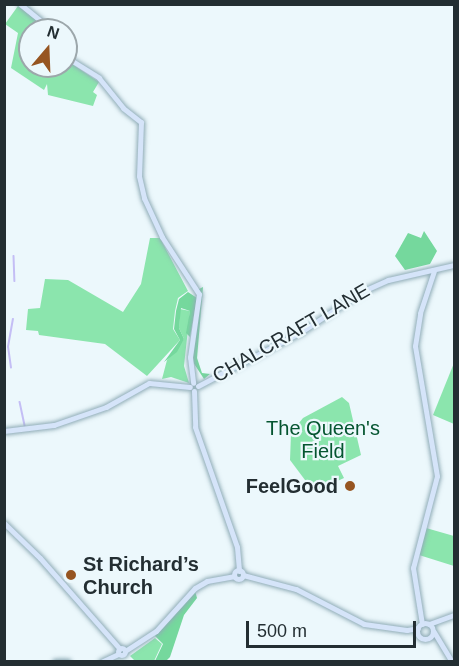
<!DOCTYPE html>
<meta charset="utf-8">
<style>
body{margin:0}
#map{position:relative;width:459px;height:666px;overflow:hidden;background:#ecf8fc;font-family:Helvetica,sans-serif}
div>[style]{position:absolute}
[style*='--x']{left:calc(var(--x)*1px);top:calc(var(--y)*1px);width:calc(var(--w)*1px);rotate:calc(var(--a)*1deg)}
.green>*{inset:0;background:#8be5ad}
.forest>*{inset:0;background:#75d89d}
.stream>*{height:1.5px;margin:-0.75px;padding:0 0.75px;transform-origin:0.75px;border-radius:0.75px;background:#c4bef5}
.roads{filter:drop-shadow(0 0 2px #91adb8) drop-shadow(0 0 2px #91adb8)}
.secondary>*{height:5px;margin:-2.5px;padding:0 2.5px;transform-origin:2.5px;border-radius:2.5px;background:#d5e4f9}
.secondary>.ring{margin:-2.5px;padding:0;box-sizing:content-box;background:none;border:5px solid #d5e4f9;border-radius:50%}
.dots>*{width:16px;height:16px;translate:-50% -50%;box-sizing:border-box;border:3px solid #ecf8fc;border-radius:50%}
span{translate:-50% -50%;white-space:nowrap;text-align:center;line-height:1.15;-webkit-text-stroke:4.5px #ecf8fc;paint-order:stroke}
.street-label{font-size:20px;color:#232e32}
.park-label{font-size:20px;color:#055530}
.poi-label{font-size:20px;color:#232e32;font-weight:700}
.right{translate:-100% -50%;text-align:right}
.left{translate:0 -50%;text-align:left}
.frame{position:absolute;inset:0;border:6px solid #232e32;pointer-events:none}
.north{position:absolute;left:18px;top:18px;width:60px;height:60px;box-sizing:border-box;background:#ecf8fc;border:2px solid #9ca7ab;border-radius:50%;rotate:19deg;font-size:16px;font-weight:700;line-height:24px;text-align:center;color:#232e32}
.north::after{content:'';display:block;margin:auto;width:21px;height:27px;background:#965521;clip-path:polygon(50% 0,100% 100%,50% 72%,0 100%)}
.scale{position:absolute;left:246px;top:621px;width:170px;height:27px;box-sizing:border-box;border:3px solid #232e32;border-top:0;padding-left:8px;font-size:18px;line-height:21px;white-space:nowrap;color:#232e32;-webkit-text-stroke:4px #ecf8fc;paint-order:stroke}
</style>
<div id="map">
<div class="green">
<i style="clip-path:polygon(18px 6px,49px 30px,30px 30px,30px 66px,66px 66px,66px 60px,99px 82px,93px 92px,97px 95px,93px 106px,48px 95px,47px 84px,44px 90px,11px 68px,18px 33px,5px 24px)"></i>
<i style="clip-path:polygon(150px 238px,160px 238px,188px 291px,178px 298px,175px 311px,173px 329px,180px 340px,147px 376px,105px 344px,39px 335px,38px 331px,26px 330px,28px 309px,40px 308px,45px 279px,68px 280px,123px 312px,141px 284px)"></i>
<i style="clip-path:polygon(180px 309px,190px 311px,184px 366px,189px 383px,171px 377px,162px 379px,167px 360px,184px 339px,179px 328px)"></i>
<i style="clip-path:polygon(454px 363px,454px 424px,433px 415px)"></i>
<i style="clip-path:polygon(342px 397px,349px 403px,361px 455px,338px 466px,344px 478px,314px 492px,290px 460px,291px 433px,303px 418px)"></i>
<i style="clip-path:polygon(426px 528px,454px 536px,454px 566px,419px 555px)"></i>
<i style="clip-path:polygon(155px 638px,162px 644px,154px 661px,135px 661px,130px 656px)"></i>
</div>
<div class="forest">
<i style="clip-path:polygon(424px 231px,437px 251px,430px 264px,405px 270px,395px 256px,408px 233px,421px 238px)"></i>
<i style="clip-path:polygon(203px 287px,197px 358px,202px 373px,210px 374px,204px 379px,191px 359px,199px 289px)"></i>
<i style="clip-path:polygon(188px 292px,197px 298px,190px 337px,186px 333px,190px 311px,181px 308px,179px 328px,184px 339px,177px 352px,164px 362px,180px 340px,174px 329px,176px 311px,179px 299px)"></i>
<i style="clip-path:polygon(195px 591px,197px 598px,184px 615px,170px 657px,166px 661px,155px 661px,163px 644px,155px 636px)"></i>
</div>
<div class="stream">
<i style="--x:14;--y:256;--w:25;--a:88"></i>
<i style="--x:11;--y:368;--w:21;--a:-98"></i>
<i style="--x:8;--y:347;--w:28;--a:-80"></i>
<i style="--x:20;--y:402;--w:24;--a:78"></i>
</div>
<div class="roads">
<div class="secondary">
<i style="--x:20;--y:4;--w:41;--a:39.1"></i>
<i style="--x:66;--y:57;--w:39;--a:32"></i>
<i style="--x:99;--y:78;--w:38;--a:51"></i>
<i style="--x:123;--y:108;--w:23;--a:38"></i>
<i style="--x:141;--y:122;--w:54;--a:92.1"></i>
<i style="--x:139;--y:176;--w:23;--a:77"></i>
<i style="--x:144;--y:198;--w:43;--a:65.2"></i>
<i style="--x:162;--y:237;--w:68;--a:57"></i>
<i style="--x:199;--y:294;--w:64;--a:98.1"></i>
<i style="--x:190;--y:357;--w:26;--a:83"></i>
<i style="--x:198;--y:386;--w:116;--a:-27.7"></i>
<i style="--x:301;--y:332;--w:72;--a:-33.7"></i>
<i style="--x:361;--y:292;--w:30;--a:-24"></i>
<i style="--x:388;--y:280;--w:68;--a:-12.8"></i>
<i style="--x:194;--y:391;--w:36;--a:88"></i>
<i style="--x:195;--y:427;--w:127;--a:70.7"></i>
<i style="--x:237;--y:547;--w:24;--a:85"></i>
<i style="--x:4;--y:431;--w:50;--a:-6.8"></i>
<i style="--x:54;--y:425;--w:55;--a:-19.1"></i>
<i style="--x:106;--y:407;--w:49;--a:-29.2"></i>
<i style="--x:149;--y:383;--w:41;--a:5.6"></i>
<i style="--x:4;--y:523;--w:50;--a:44.2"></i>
<i style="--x:40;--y:558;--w:121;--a:48.7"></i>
<i class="ring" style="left:234.5px;top:570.5px;width:4px;height:4px"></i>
<i style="--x:243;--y:575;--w:55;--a:14.8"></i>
<i style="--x:296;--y:589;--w:76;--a:27.2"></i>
<i style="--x:364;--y:624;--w:43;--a:7.9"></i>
<i style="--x:407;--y:630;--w:11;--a:-10"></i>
<i class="ring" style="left:417px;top:623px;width:11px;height:11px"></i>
<i style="--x:422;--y:624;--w:57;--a:-99.1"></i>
<i style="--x:413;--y:568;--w:95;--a:-75.4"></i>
<i style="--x:437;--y:476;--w:132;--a:-99.6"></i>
<i style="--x:415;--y:346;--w:33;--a:-81"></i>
<i style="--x:420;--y:313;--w:44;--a:-71.6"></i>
<i style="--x:429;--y:624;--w:27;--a:-20"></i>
<i style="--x:434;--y:632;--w:35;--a:59"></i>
<i class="ring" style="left:118.5px;top:648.5px;width:2px;height:2px"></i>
<i style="--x:125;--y:651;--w:37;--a:-33"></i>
<i style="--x:156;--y:631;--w:58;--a:-47.8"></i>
<i style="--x:195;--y:588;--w:14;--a:-30"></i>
<i style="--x:207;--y:581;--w:27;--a:-10"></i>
<i style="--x:55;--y:662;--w:13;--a:0"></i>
<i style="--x:101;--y:662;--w:19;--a:-25"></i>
</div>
</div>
<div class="dots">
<i style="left:350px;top:486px;background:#965521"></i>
<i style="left:71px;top:575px;background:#965521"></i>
</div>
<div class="street-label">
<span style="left:291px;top:333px;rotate:-30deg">CHALCRAFT LANE</span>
</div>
<div class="park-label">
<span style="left:323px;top:440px">The Queen's<br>Field</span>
</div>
<div class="poi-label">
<span class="right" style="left:338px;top:486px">FeelGood</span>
<span class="left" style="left:83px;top:576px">St Richard’s<br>Church</span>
</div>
<div class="frame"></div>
<div class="north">N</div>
<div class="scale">500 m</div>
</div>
